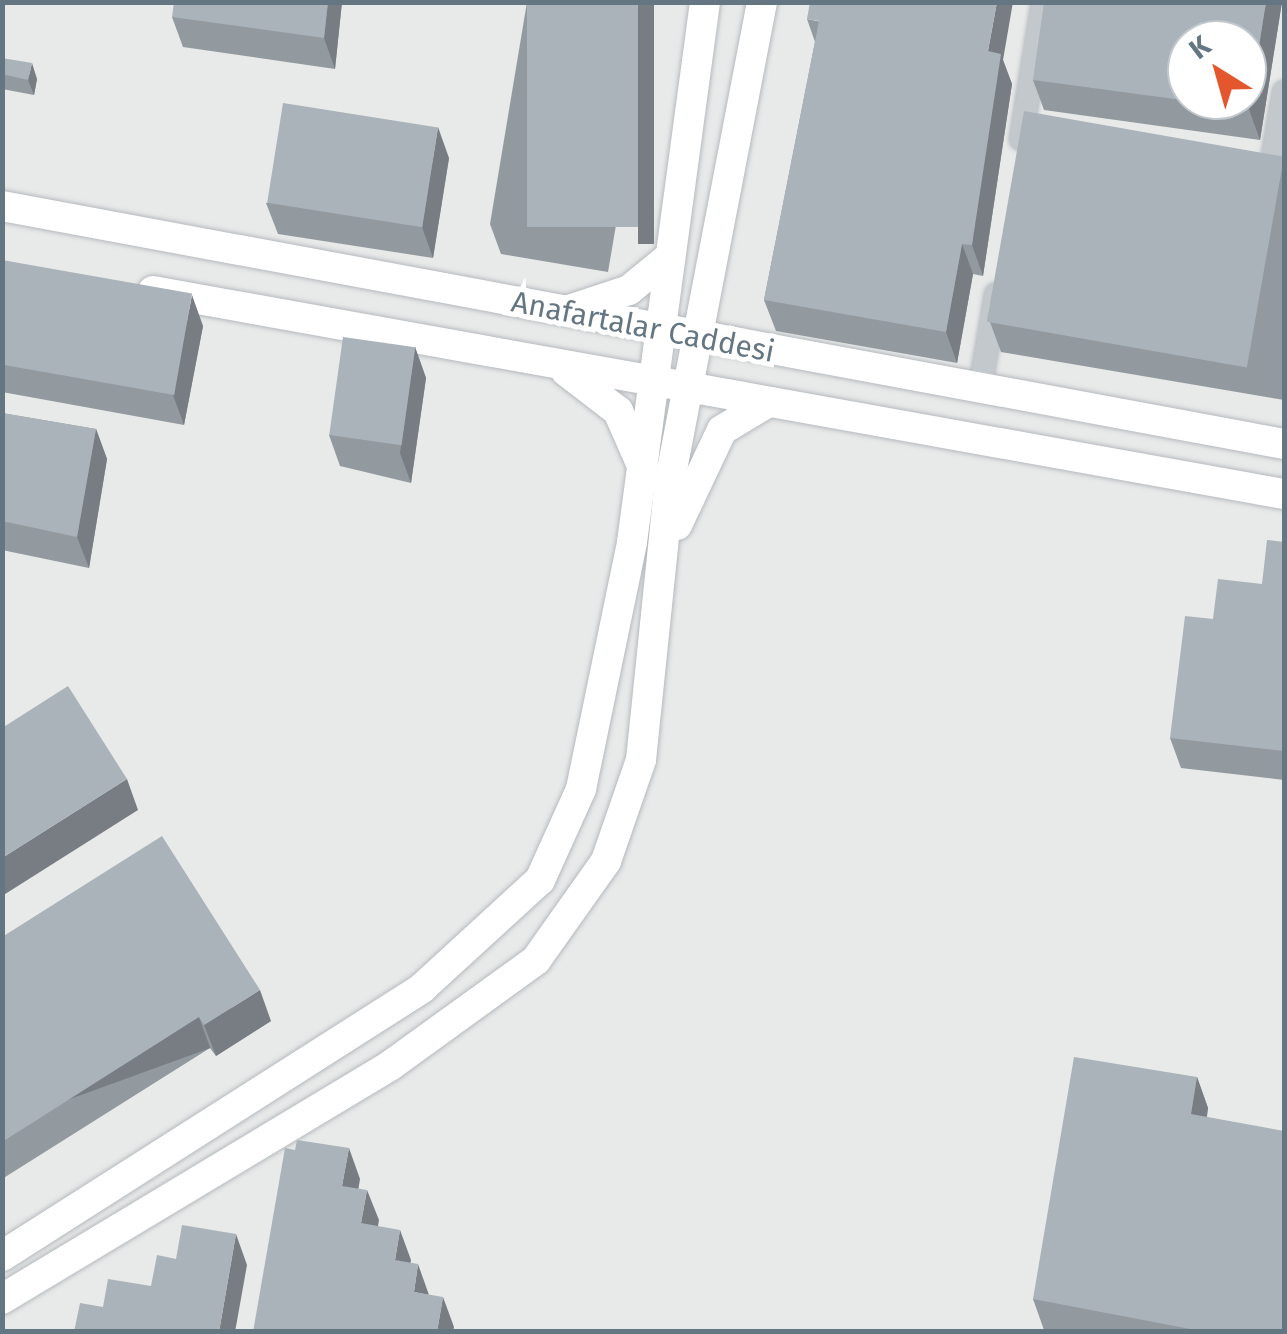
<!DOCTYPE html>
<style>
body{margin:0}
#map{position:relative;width:1287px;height:1334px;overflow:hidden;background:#fafaf8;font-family:"Fira Sans",sans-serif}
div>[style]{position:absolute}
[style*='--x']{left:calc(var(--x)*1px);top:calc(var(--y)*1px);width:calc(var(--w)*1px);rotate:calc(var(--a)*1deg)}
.built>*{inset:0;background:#e8e9e9}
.roads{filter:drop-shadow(0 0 2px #b5babe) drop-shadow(0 0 2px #b5babe)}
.minor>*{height:22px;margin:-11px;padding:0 11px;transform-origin:11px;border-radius:11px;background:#c3c8cc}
.major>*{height:30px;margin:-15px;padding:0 15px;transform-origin:15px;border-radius:15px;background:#fff}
.wall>*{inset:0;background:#929a9f}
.shaded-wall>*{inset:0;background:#777d82;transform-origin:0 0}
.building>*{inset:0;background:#aab3b9;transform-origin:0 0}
span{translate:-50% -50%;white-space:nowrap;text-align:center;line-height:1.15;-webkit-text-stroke:10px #fff;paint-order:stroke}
.street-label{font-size:30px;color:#657683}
.frame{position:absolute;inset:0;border:5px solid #657683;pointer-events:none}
.north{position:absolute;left:1167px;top:20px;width:100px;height:100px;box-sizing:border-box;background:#fff;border:2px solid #c1c8cd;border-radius:50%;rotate:323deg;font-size:28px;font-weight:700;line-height:40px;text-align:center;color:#657683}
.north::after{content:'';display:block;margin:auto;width:35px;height:45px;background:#e4572e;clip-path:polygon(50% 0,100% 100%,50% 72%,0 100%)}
</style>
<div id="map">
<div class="built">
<i style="clip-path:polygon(evenodd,3px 3px,1284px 3px,1284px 1331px,3px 1331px,3px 3px,1187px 40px,1247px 40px,1247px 100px,1187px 100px,1187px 40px)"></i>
</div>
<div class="roads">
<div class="minor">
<i style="--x:1021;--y:139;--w:139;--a:-80.9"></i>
<i style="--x:1271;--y:167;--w:76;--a:-80.2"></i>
<i style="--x:980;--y:389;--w:96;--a:-80.4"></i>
</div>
<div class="major">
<i style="--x:2;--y:206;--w:1304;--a:10.52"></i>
<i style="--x:153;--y:291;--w:1149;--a:10.18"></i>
<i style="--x:569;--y:310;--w:63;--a:-18.4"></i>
<i style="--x:629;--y:290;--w:49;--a:-39.2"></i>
<i style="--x:566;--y:371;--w:66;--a:37.6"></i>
<i style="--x:618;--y:411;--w:62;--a:66.3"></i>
<i style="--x:677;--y:525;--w:105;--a:-64.7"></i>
<i style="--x:722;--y:430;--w:52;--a:-31"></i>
<i style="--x:2;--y:1256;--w:498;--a:-32.5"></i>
<i style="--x:422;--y:988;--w:160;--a:-42.5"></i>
<i style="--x:540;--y:880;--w:100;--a:-65.7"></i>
<i style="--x:581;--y:789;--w:252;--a:-78.3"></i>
<i style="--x:632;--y:542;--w:545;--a:-82.3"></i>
<i style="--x:2;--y:1299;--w:454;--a:-31"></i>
<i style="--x:391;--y:1065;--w:179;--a:-35.9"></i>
<i style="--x:536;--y:960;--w:121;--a:-54.7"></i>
<i style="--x:606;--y:861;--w:107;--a:-70.9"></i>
<i style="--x:641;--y:760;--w:281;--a:-84.1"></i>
<i style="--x:670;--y:480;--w:487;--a:-79.1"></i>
</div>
</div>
<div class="wall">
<i style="clip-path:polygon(342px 2px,335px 69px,183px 47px,172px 17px)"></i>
<i style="clip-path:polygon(527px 2px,654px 2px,608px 272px,501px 254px,490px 224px)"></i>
<i style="clip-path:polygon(1282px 2px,1260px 140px,1044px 110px,1033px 80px)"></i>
<i style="clip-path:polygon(807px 19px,1003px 60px,1012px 84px,983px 276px,973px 274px,957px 363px,776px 331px,764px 300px,815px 42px)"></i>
<i style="clip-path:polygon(2px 58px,37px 79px,34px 95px,2px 89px)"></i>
<i style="clip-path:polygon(1284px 156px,1284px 400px,1001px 352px,990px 322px)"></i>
<i style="clip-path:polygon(449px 158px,433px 258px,278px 234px,266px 203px)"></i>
<i style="clip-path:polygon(2px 260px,203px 326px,184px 425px,2px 392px)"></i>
<i style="clip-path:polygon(415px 347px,426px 378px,411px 483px,340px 466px,329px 435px)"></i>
<i style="clip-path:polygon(2px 413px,96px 429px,107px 459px,89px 568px,2px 550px)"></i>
<i style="clip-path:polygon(1284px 542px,1284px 780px,1181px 768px,1170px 738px,1213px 619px,1262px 584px)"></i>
<i style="clip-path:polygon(2px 937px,271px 1021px,216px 1056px,210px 1048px,2px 1179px)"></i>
<i style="clip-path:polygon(1197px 1077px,1208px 1108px,1207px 1117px,1284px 1332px,1054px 1332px,1044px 1330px,1033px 1299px)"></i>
</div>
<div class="shaded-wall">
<i style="clip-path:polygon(328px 2px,342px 2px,335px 69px,324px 38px)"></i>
<i style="left:638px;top:2px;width:16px;height:242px"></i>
<i style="clip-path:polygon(997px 2px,1013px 2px,1003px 60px,1012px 84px,983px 276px,972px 245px,988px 51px)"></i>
<i style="clip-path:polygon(1266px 2px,1282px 2px,1260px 140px,1249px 109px)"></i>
<i style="clip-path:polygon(32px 63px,37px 79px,34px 95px,28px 80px)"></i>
<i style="clip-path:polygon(438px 127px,449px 158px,433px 258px,422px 227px)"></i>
<i style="clip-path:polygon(962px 244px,973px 274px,957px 363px,946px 332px)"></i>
<i style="clip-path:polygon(192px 295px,203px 326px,184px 425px,173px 395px)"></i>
<i style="clip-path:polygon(415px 347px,426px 378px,411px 483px,400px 453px)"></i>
<i style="clip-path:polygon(96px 429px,107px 459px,89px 568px,77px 537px)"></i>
<i style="clip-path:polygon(127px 779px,138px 810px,2px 896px,2px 858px)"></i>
<i style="clip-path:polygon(260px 990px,271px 1021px,216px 1056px,204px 1025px)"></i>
<i style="left:199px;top:1017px;width:33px;height:233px;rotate:70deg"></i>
<i style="clip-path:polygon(1197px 1077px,1208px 1108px,1202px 1144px,1191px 1114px)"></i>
<i style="clip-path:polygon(349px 1148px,360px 1179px,354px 1217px,342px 1186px)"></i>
<i style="clip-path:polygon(367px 1190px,379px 1220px,373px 1254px,361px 1223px)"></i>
<i style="clip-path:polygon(400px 1230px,411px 1260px,406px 1291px,395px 1260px)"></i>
<i style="clip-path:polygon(236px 1234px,247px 1265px,235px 1332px,219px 1332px)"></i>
<i style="clip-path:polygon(418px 1264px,429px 1295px,414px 1292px)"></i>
<i style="clip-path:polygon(443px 1297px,454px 1327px,453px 1332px,437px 1332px)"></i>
</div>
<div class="building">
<i style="clip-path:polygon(174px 2px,328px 2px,324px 38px,172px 17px)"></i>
<i style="left:527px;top:2px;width:111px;height:225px"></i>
<i style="clip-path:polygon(810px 2px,997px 2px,988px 51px,1001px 54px,972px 245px,962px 244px,946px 332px,764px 300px,819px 21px,807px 19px)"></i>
<i style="clip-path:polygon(evenodd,1044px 2px,1266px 2px,1249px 109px,1033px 80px,1044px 2px,1187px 40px,1247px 40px,1247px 100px,1187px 100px,1187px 40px)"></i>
<i style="clip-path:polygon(2px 58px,32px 63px,28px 80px,2px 74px)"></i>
<i style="left:283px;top:103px;width:157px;height:101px;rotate:9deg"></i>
<i style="left:1024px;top:111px;width:264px;height:214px;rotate:10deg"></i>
<i style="left:2px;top:260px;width:193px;height:103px;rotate:10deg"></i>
<i style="left:343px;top:337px;width:73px;height:99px;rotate:8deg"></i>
<i style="clip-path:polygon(2px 413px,96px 429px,77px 537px,2px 521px)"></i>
<i style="clip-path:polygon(1267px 540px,1284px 542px,1284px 751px,1170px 738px,1185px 616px,1213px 619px,1218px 579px,1262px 584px)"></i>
<i style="clip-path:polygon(68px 686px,127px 779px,2px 858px,2px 728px)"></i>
<i style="clip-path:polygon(162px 836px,260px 990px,204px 1025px,199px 1017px,2px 1142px,2px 937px)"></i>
<i style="clip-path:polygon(1074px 1057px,1197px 1077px,1191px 1114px,1284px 1131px,1284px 1332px,1206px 1332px,1033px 1299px)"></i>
<i style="clip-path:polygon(297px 1140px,349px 1148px,342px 1186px,367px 1190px,361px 1223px,400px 1230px,395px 1260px,418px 1264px,414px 1292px,443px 1297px,437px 1332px,253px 1332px,285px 1148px,295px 1150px)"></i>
<i style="clip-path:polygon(182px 1225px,236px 1234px,219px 1332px,74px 1332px,80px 1303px,103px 1307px,108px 1279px,151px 1286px,157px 1255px,176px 1259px)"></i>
</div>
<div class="street-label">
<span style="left:643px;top:327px;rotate:11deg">Anafartalar Caddesi</span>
</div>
<div class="frame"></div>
<div class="north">K</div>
</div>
